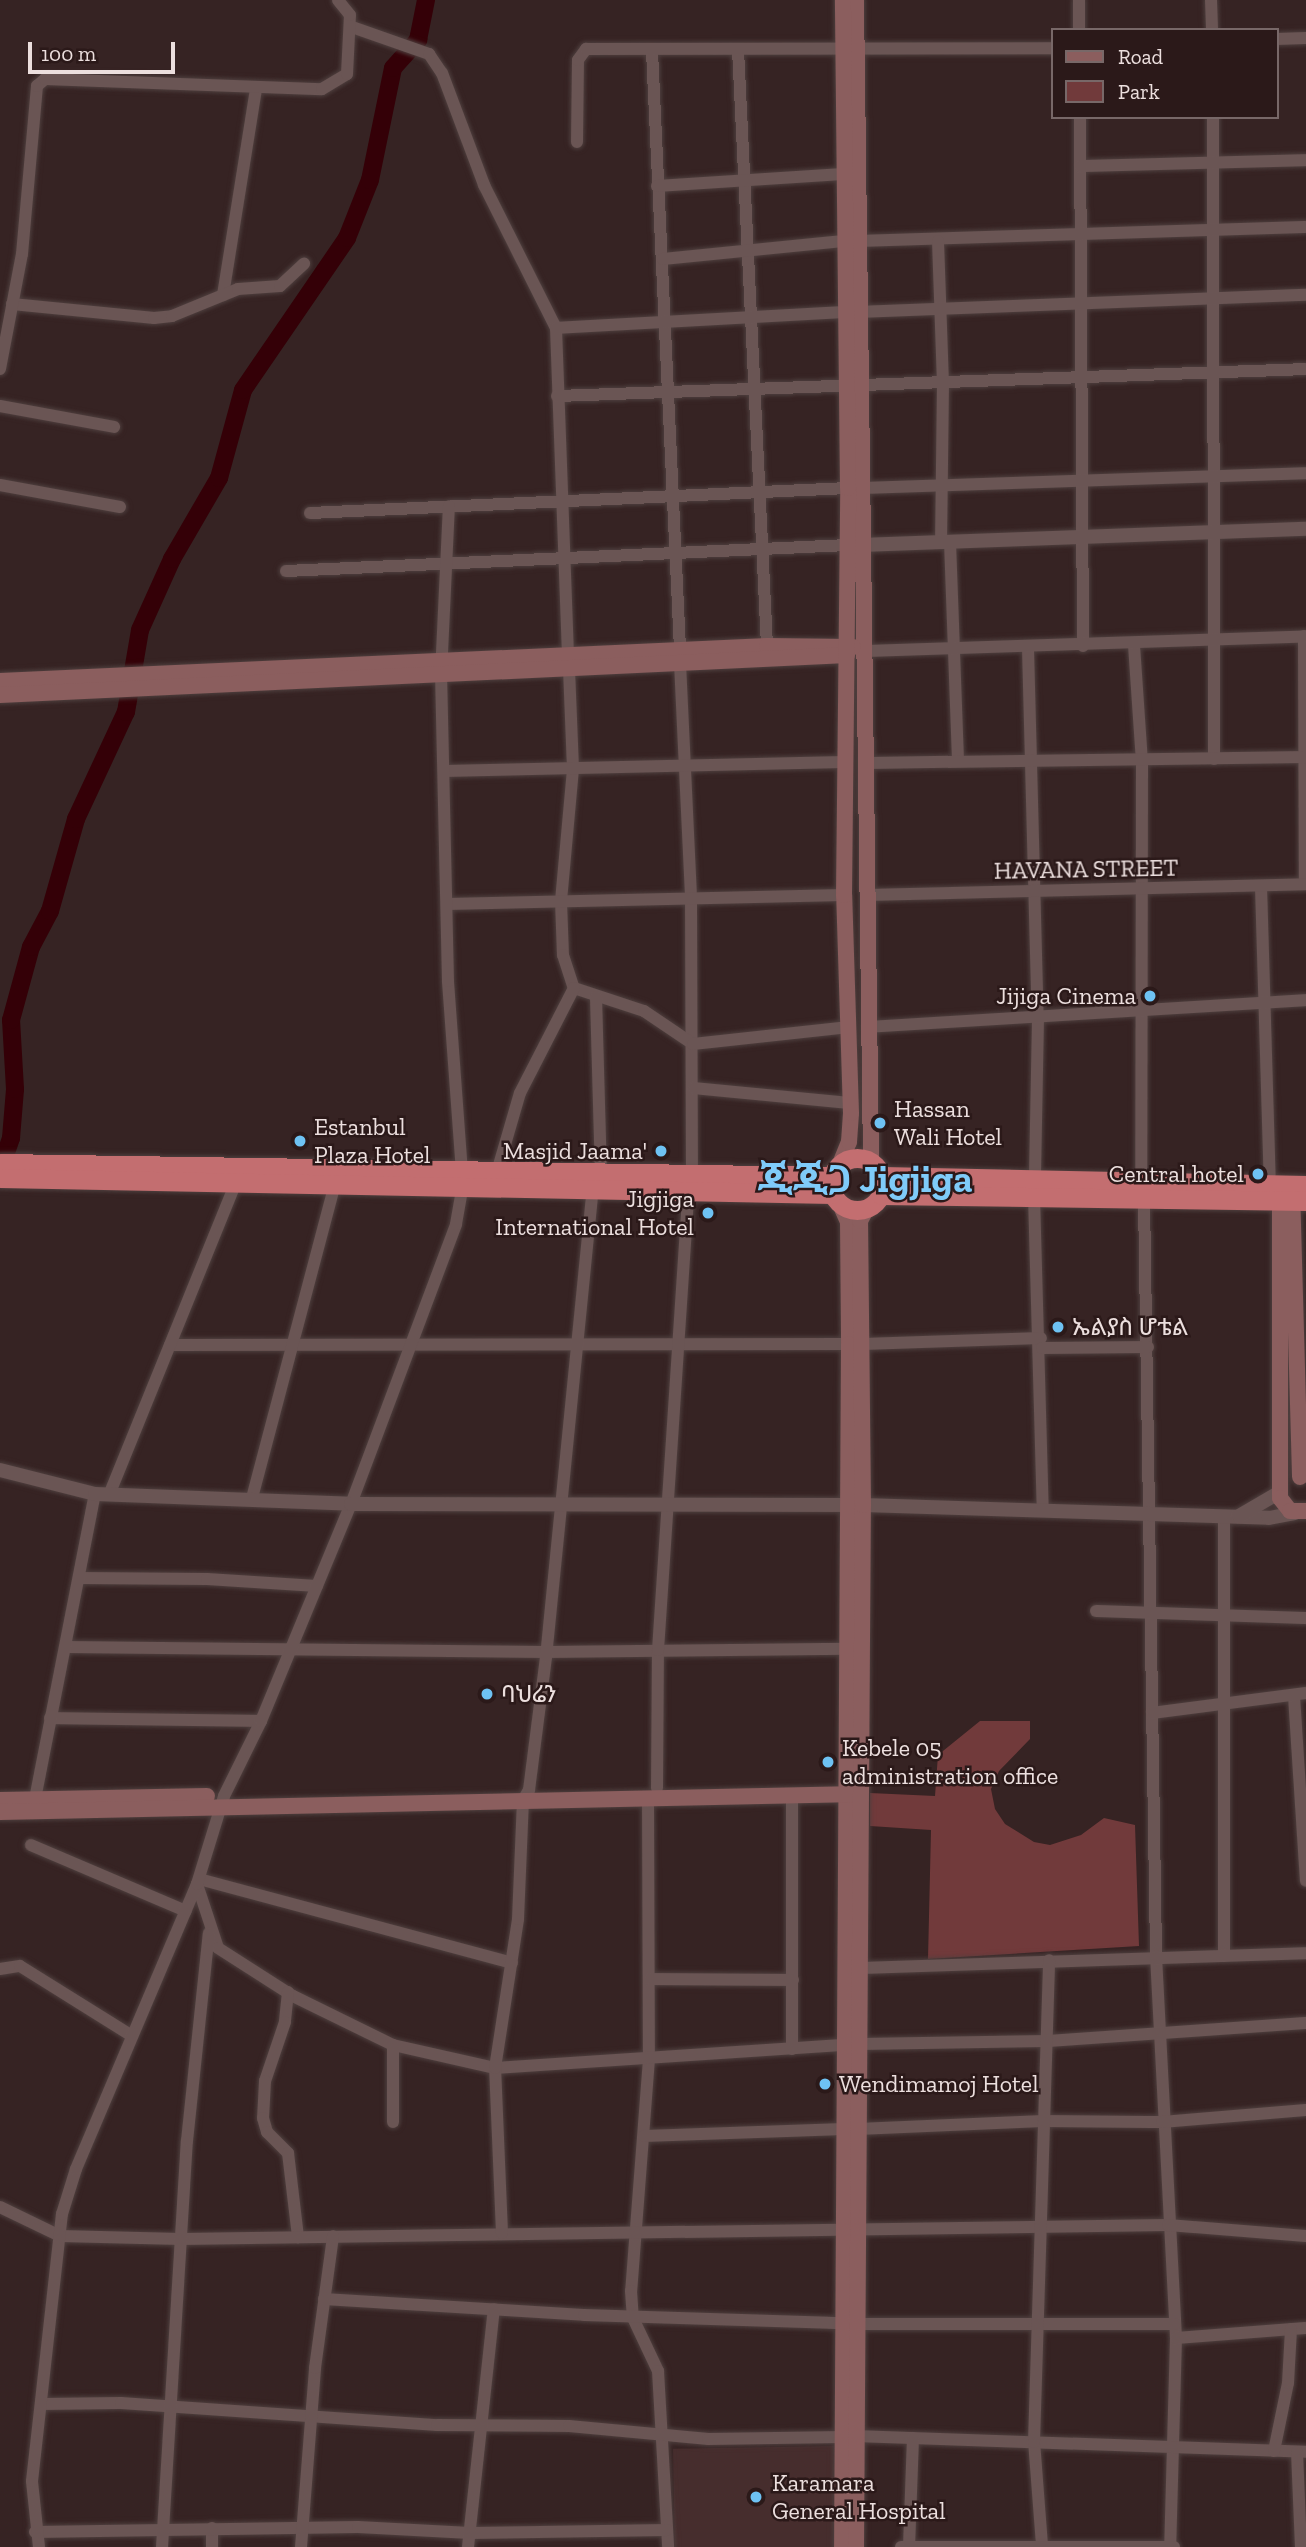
<!DOCTYPE html>
<meta charset="utf-8">
<style>
body{margin:0}
#map{position:relative;width:1306px;height:2547px;overflow:hidden;background:#362323;font-family:"Zilla Slab","Noto Sans Ethiopic",serif}
div>[style]{position:absolute}
[style*='--x']{left:calc(var(--x)*1px);top:calc(var(--y)*1px);width:calc(var(--w)*1px);rotate:calc(var(--a)*1deg)}
.built>*{inset:0;background:#462d2d;transform-origin:0 0}
.green>*{inset:0;background:#713a3b}
.river>*{height:18px;margin:-9px;padding:0 9px;transform-origin:9px;border-radius:9px;background:#340007}
.roads{filter:drop-shadow(0 0 2px #4e3f3e) drop-shadow(0 0 2px #4e3f3e)}
.minor>*{height:12px;margin:-6px;padding:0 6px;transform-origin:6px;border-radius:6px;background:#6a5554}
.tertiary>*{height:14px;margin:-7px;padding:0 7px;transform-origin:7px;border-radius:7px;background:#6a5554}
.secondary>*{height:16px;margin:-8px;padding:0 8px;transform-origin:8px;border-radius:8px;background:#8b5e5e}
.trunk>*{height:19px;margin:-9.5px;padding:0 9.5px;transform-origin:9.5px;border-radius:9.5px;background:#c36e70}
.trunk>.ring{margin:-9.5px;padding:0;box-sizing:content-box;background:none;border:19px solid #c36e70;border-radius:50%}
.dots>*{width:19px;height:19px;translate:-50% -50%;box-sizing:border-box;border:4px solid #2b1919;border-radius:50%}
span{translate:-50% -50%;white-space:nowrap;text-align:center;line-height:1.15;-webkit-text-stroke:5px #2b1919;paint-order:stroke}
.street-label{font-size:24px;color:#ecdfde}
.poi-label{font-size:24px;color:#ecdfde}
.right{translate:-100% -50%;text-align:right}
.left{translate:0 -50%;text-align:left}
.town-label{font-size:38px;color:#7fcbf9;font-weight:700}
.legend{position:absolute;left:1051px;top:28px;width:228px;height:91px;box-sizing:border-box;background:#2b1919;border:2px solid #786868;margin:0;padding:9px 12px;list-style:none;font-size:21px;color:#ecdfde}
.legend li{display:flex;align-items:center;gap:14px;height:35px}
.legend b{width:35px;border:2px solid #786868}
.scale{position:absolute;left:28px;top:42px;width:147px;height:32px;box-sizing:border-box;border:4px solid #ecdfde;border-top:0;padding-left:9px;font-size:21px;line-height:24px;white-space:nowrap;color:#ecdfde;-webkit-text-stroke:5px #2b1919;paint-order:stroke}
</style>
<div id="map">
<div class="built">
<i style="left:836px;top:2446px;width:101px;height:163px;rotate:89deg"></i>
</div>
<div class="green">
<i style="clip-path:polygon(980px 1721px,1030px 1721px,1030px 1739px,999px 1771px,991px 1789px,995px 1809px,1005px 1824px,1034px 1842px,1050px 1845px,1081px 1835px,1104px 1818px,1135px 1825px,1139px 1946px,928px 1959px,931px 1830px,870px 1826px,870px 1793px,935px 1796px,938px 1755px)"></i>
</div>
<div class="river">
<i style="--x:0;--y:1170;--w:34;--a:-71"></i>
<i style="--x:11;--y:1138;--w:49;--a:-85.3"></i>
<i style="--x:15;--y:1089;--w:69;--a:-93.3"></i>
<i style="--x:11;--y:1020;--w:76;--a:-74.7"></i>
<i style="--x:31;--y:947;--w:41;--a:-62.2"></i>
<i style="--x:50;--y:911;--w:96;--a:-74.2"></i>
<i style="--x:76;--y:819;--w:118;--a:-65"></i>
<i style="--x:126;--y:712;--w:83;--a:-80.3"></i>
<i style="--x:140;--y:630;--w:78;--a:-65.7"></i>
<i style="--x:172;--y:559;--w:94;--a:-59.9"></i>
<i style="--x:219;--y:478;--w:91;--a:-74.7"></i>
<i style="--x:243;--y:390;--w:184;--a:-55.6"></i>
<i style="--x:347;--y:238;--w:62;--a:-68.4"></i>
<i style="--x:370;--y:180;--w:114;--a:-78.4"></i>
<i style="--x:393;--y:68;--w:38;--a:-48"></i>
<i style="--x:418;--y:40;--w:41;--a:-78.7"></i>
</div>
<div class="roads">
<div class="minor">
<i style="--x:1079;--y:0;--w:30;--a:90"></i>
<i style="--x:1211;--y:0;--w:30;--a:88"></i>
<i style="--x:352;--y:27;--w:82;--a:19.3"></i>
<i style="--x:429;--y:54;--w:23;--a:56"></i>
<i style="--x:442;--y:73;--w:120;--a:69.4"></i>
<i style="--x:484;--y:185;--w:160;--a:63.3"></i>
<i style="--x:556;--y:328;--w:327;--a:87.9"></i>
<i style="--x:1276;--y:39;--w:30;--a:-2"></i>
<i style="--x:738;--y:49;--w:598;--a:87.22"></i>
<i style="--x:652;--y:51;--w:600;--a:87.32"></i>
<i style="--x:1080;--y:117;--w:529;--a:89.68"></i>
<i style="--x:1213;--y:117;--w:642;--a:89.91"></i>
<i style="--x:577;--y:142;--w:82;--a:-89.3"></i>
<i style="--x:578;--y:60;--w:14;--a:-54"></i>
<i style="--x:586;--y:49;--w:466;--a:-0.1"></i>
<i style="--x:1080;--y:166;--w:226;--a:-1.5"></i>
<i style="--x:657;--y:186;--w:186;--a:-3.7"></i>
<i style="--x:856;--y:241;--w:450;--a:-1.8"></i>
<i style="--x:938;--y:241;--w:142;--a:88"></i>
<i style="--x:943;--y:383;--w:159;--a:90.7"></i>
<i style="--x:663;--y:259;--w:181;--a:-5.7"></i>
<i style="--x:223;--y:295;--w:210;--a:-80.9"></i>
<i style="--x:12;--y:304;--w:143;--a:5.6"></i>
<i style="--x:154;--y:318;--w:18;--a:-6"></i>
<i style="--x:172;--y:316;--w:71;--a:-22.2"></i>
<i style="--x:238;--y:289;--w:42;--a:-4.1"></i>
<i style="--x:280;--y:286;--w:33;--a:-43"></i>
<i style="--x:857;--y:312;--w:449;--a:-2.2"></i>
<i style="--x:556;--y:328;--w:287;--a:-3.2"></i>
<i style="--x:0;--y:369;--w:117;--a:-79.2"></i>
<i style="--x:22;--y:254;--w:169;--a:-84.9"></i>
<i style="--x:37;--y:86;--w:11;--a:-41"></i>
<i style="--x:45;--y:79;--w:277;--a:2.1"></i>
<i style="--x:322;--y:89;--w:29;--a:-31"></i>
<i style="--x:347;--y:74;--w:59;--a:-87.1"></i>
<i style="--x:350;--y:15;--w:19;--a:-129"></i>
<i style="--x:557;--y:396;--w:749;--a:-2.06"></i>
<i style="--x:0;--y:406;--w:116;--a:10.4"></i>
<i style="--x:0;--y:485;--w:122;--a:10.4"></i>
<i style="--x:861;--y:488;--w:445;--a:-1.9"></i>
<i style="--x:310;--y:513;--w:539;--a:-2.66"></i>
<i style="--x:950;--y:542;--w:219;--a:87.9"></i>
<i style="--x:286;--y:571;--w:563;--a:-2.65"></i>
<i style="--x:1304;--y:636;--w:248;--a:89.8"></i>
<i style="--x:1134;--y:645;--w:116;--a:86.1"></i>
<i style="--x:1142;--y:761;--w:421;--a:90.1"></i>
<i style="--x:1028;--y:648;--w:371;--a:88.5"></i>
<i style="--x:1038;--y:1019;--w:161;--a:91.1"></i>
<i style="--x:865;--y:651;--w:441;--a:-1.9"></i>
<i style="--x:680;--y:663;--w:235;--a:87.3"></i>
<i style="--x:691;--y:898;--w:277;--a:89.8"></i>
<i style="--x:569;--y:669;--w:100;--a:87.7"></i>
<i style="--x:573;--y:769;--w:133;--a:95.2"></i>
<i style="--x:561;--y:901;--w:54;--a:87.9"></i>
<i style="--x:563;--y:955;--w:35;--a:72"></i>
<i style="--x:574;--y:988;--w:74;--a:18.2"></i>
<i style="--x:644;--y:1011;--w:59;--a:34"></i>
<i style="--x:693;--y:1044;--w:157;--a:-6.2"></i>
<i style="--x:868;--y:763;--w:438;--a:-0.8"></i>
<i style="--x:444;--y:771;--w:400;--a:-1.3"></i>
<i style="--x:1261;--y:886;--w:299;--a:88.3"></i>
<i style="--x:866;--y:895;--w:440;--a:-1.4"></i>
<i style="--x:447;--y:904;--w:397;--a:-1.3"></i>
<i style="--x:596;--y:997;--w:176;--a:88.4"></i>
<i style="--x:867;--y:1027;--w:440;--a:-3.5"></i>
<i style="--x:694;--y:1088;--w:158;--a:5.5"></i>
<i style="--x:497;--y:1172;--w:82;--a:-73.8"></i>
<i style="--x:520;--y:1093;--w:118;--a:-62.8"></i>
<i style="--x:1034;--y:1196;--w:315;--a:88.4"></i>
<i style="--x:1144;--y:1198;--w:758;--a:89.09"></i>
<i style="--x:1156;--y:1956;--w:383;--a:87"></i>
<i style="--x:1176;--y:2338;--w:209;--a:91.6"></i>
<i style="--x:863;--y:1344;--w:178;--a:-1.9"></i>
<i style="--x:170;--y:1345;--w:679;--a:-0.08"></i>
<i style="--x:1042;--y:1348;--w:106;--a:-0.5"></i>
<i style="--x:109;--y:1495;--w:338;--a:-67.9"></i>
<i style="--x:252;--y:1498;--w:326;--a:-75.2"></i>
<i style="--x:79;--y:1578;--w:128;--a:0.4"></i>
<i style="--x:207;--y:1579;--w:110;--a:3.6"></i>
<i style="--x:1096;--y:1611;--w:210;--a:1.9"></i>
<i style="--x:65;--y:1647;--w:481;--a:0.6"></i>
<i style="--x:546;--y:1652;--w:302;--a:-0.6"></i>
<i style="--x:1294;--y:1696;--w:185;--a:86.3"></i>
<i style="--x:1152;--y:1713;--w:155;--a:-7.4"></i>
<i style="--x:50;--y:1718;--w:211;--a:0.8"></i>
<i style="--x:657;--y:1788;--w:138;--a:-89.6"></i>
<i style="--x:658;--y:1650;--w:462;--a:-86.2"></i>
<i style="--x:648;--y:1797;--w:262;--a:89.8"></i>
<i style="--x:649;--y:2059;--w:233;--a:94.4"></i>
<i style="--x:631;--y:2291;--w:27;--a:86"></i>
<i style="--x:633;--y:2318;--w:59;--a:64.7"></i>
<i style="--x:658;--y:2371;--w:176;--a:86.7"></i>
<i style="--x:35;--y:1799;--w:311;--a:-78.9"></i>
<i style="--x:31;--y:1845;--w:168;--a:23.1"></i>
<i style="--x:199;--y:1879;--w:324;--a:15"></i>
<i style="--x:197;--y:1884;--w:67;--a:71.8"></i>
<i style="--x:218;--y:1948;--w:89;--a:32.6"></i>
<i style="--x:293;--y:1996;--w:111;--a:26.1"></i>
<i style="--x:393;--y:2045;--w:105;--a:12.7"></i>
<i style="--x:495;--y:2068;--w:351;--a:-3.8"></i>
<i style="--x:1224;--y:1956;--w:440;--a:-90"></i>
<i style="--x:860;--y:1968;--w:446;--a:-1.9"></i>
<i style="--x:0;--y:1969;--w:20;--a:-9"></i>
<i style="--x:20;--y:1966;--w:132;--a:32"></i>
<i style="--x:650;--y:1979;--w:143;--a:0.4"></i>
<i style="--x:288;--y:1992;--w:30;--a:96"></i>
<i style="--x:285;--y:2022;--w:62;--a:108.7"></i>
<i style="--x:265;--y:2081;--w:37;--a:93"></i>
<i style="--x:263;--y:2118;--w:15;--a:74"></i>
<i style="--x:267;--y:2132;--w:30;--a:45"></i>
<i style="--x:288;--y:2153;--w:85;--a:83.2"></i>
<i style="--x:859;--y:2044;--w:188;--a:-0.9"></i>
<i style="--x:1047;--y:2041;--w:260;--a:-4"></i>
<i style="--x:792;--y:2049;--w:255;--a:-90"></i>
<i style="--x:393;--y:2122;--w:77;--a:-90"></i>
<i style="--x:858;--y:2129;--w:185;--a:-2.5"></i>
<i style="--x:1043;--y:2121;--w:119;--a:0.5"></i>
<i style="--x:1162;--y:2122;--w:144;--a:-4.8"></i>
<i style="--x:644;--y:2136;--w:200;--a:-2"></i>
<i style="--x:0;--y:2207;--w:67;--a:25.8"></i>
<i style="--x:60;--y:2236;--w:121;--a:1.4"></i>
<i style="--x:181;--y:2239;--w:987;--a:-0.81"></i>
<i style="--x:1168;--y:2225;--w:138;--a:4.6"></i>
<i style="--x:502;--y:2233;--w:165;--a:-92.4"></i>
<i style="--x:495;--y:2068;--w:151;--a:-81.2"></i>
<i style="--x:518;--y:1919;--w:119;--a:-87.6"></i>
<i style="--x:523;--y:1800;--w:12;--a:-59"></i>
<i style="--x:529;--y:1790;--w:134;--a:-82.7"></i>
<i style="--x:546;--y:1657;--w:471;--a:-84.3"></i>
<i style="--x:324;--y:2299;--w:260;--a:3.5"></i>
<i style="--x:584;--y:2315;--w:259;--a:1.8"></i>
<i style="--x:855;--y:2324;--w:320;--a:0"></i>
<i style="--x:1176;--y:2338;--w:130;--a:-4.4"></i>
<i style="--x:42;--y:2404;--w:79;--a:-0.7"></i>
<i style="--x:121;--y:2403;--w:317;--a:4"></i>
<i style="--x:437;--y:2425;--w:132;--a:0.4"></i>
<i style="--x:569;--y:2426;--w:140;--a:5.3"></i>
<i style="--x:708;--y:2439;--w:135;--a:-0.8"></i>
<i style="--x:855;--y:2436;--w:451;--a:2"></i>
<i style="--x:1274;--y:2451;--w:69;--a:-78.4"></i>
<i style="--x:1288;--y:2383;--w:54;--a:-86.8"></i>
<i style="--x:1297;--y:2452;--w:95;--a:87.6"></i>
<i style="--x:212;--y:2528;--w:19;--a:90"></i>
<i style="--x:35;--y:2532;--w:323;--a:-0.9"></i>
<i style="--x:358;--y:2527;--w:112;--a:3.1"></i>
<i style="--x:470;--y:2533;--w:197;--a:-0.9"></i>
<i style="--x:1042;--y:2545;--w:103;--a:-94.4"></i>
<i style="--x:1034;--y:2442;--w:482;--a:-88.2"></i>
<i style="--x:39;--y:2547;--w:66;--a:-96.1"></i>
<i style="--x:32;--y:2481;--w:269;--a:-83.6"></i>
<i style="--x:62;--y:2214;--w:47;--a:-72.7"></i>
<i style="--x:76;--y:2169;--w:310;--a:-67"></i>
<i style="--x:197;--y:1884;--w:92;--a:-72.9"></i>
<i style="--x:224;--y:1796;--w:84;--a:-63.7"></i>
<i style="--x:261;--y:1721;--w:235;--a:-67.5"></i>
<i style="--x:351;--y:1504;--w:299;--a:-69.4"></i>
<i style="--x:456;--y:1224;--w:39;--a:-80"></i>
<i style="--x:463;--y:1186;--w:206;--a:-94.2"></i>
<i style="--x:448;--y:981;--w:307;--a:-91.3"></i>
<i style="--x:441;--y:674;--w:168;--a:-87.3"></i>
<i style="--x:162;--y:2547;--w:407;--a:-86.5"></i>
<i style="--x:187;--y:2141;--w:209;--a:-84"></i>
<i style="--x:301;--y:2547;--w:180;--a:-85.5"></i>
<i style="--x:315;--y:2368;--w:133;--a:-82.2"></i>
<i style="--x:468;--y:2547;--w:239;--a:-83.8"></i>
<i style="--x:901;--y:2547;--w:273;--a:0"></i>
<i style="--x:909;--y:2547;--w:109;--a:-87.9"></i>
</div>
<div class="tertiary">
<i style="--x:861;--y:545;--w:445;--a:-2.1"></i>
<i style="--x:0;--y:1470;--w:98;--a:14.2"></i>
<i style="--x:95;--y:1494;--w:256;--a:2.2"></i>
<i style="--x:351;--y:1504;--w:512;--a:0.11"></i>
<i style="--x:863;--y:1505;--w:406;--a:1.8"></i>
<i style="--x:1269;--y:1518;--w:26;--a:-11"></i>
<i style="--x:1239;--y:1516;--w:48;--a:-30.3"></i>
</div>
<div class="secondary">
<i style="--x:856;--y:0;--w:1162;--a:89.26"></i>
<i style="--x:0;--y:681;--w:768;--a:-2.61"></i>
<i style="--x:767;--y:646;--w:86;--a:0.7"></i>
<i style="--x:0;--y:695;--w:848;--a:-2.7"></i>
<i style="--x:840;--y:1164;--w:24;--a:-68"></i>
<i style="--x:849;--y:1142;--w:29;--a:-86"></i>
<i style="--x:851;--y:1113;--w:218;--a:-91.8"></i>
<i style="--x:844;--y:895;--w:407;--a:-89.4"></i>
<i style="--x:848;--y:488;--w:488;--a:-90.6"></i>
<i style="--x:1292;--y:1189;--w:288;--a:88.4"></i>
<i style="--x:1280;--y:1191;--w:307;--a:90"></i>
<i style="--x:1280;--y:1498;--w:16;--a:52"></i>
<i style="--x:1290;--y:1511;--w:16;--a:0"></i>
<i style="--x:840;--y:1204;--w:20;--a:66"></i>
<i style="--x:848;--y:1222;--w:122;--a:89.5"></i>
<i style="--x:849;--y:1344;--w:1203;--a:90.33"></i>
<i style="--x:0;--y:1800;--w:207;--a:-1.1"></i>
<i style="--x:0;--y:1812;--w:858;--a:-1.2"></i>
<i style="--x:856;--y:2547;--w:1042;--a:-89.62"></i>
<i style="--x:863;--y:1505;--w:284;--a:-90.6"></i>
<i style="--x:860;--y:1221;--w:15;--a:-62"></i>
</div>
<div class="trunk">
<i class="ring" style="left:831px;top:1158px;width:33px;height:33px"></i>
<i style="--x:0;--y:1163;--w:832;--a:0.9"></i>
<i style="--x:882;--y:1176;--w:424;--a:1.2"></i>
<i style="--x:0;--y:1178;--w:832;--a:1.1"></i>
<i style="--x:881;--y:1195;--w:425;--a:0.8"></i>
</div>
</div>
<div class="dots">
<i style="left:1150px;top:996px;background:#6ec2f3"></i>
<i style="left:880px;top:1123px;background:#6ec2f3"></i>
<i style="left:300px;top:1141px;background:#6ec2f3"></i>
<i style="left:661px;top:1151px;background:#6ec2f3"></i>
<i style="left:1258px;top:1174px;background:#6ec2f3"></i>
<i style="left:708px;top:1213px;background:#6ec2f3"></i>
<i style="left:1058px;top:1327px;background:#6ec2f3"></i>
<i style="left:487px;top:1694px;background:#6ec2f3"></i>
<i style="left:828px;top:1762px;background:#6ec2f3"></i>
<i style="left:825px;top:2084px;background:#6ec2f3"></i>
<i style="left:756px;top:2497px;background:#6ec2f3"></i>
</div>
<div class="street-label">
<span style="left:1086px;top:869px;rotate:-1deg">HAVANA STREET</span>
</div>
<div class="poi-label">
<span class="right" style="left:1136px;top:996px">Jijiga Cinema</span>
<span class="left" style="left:894px;top:1123px">Hassan<br>Wali Hotel</span>
<span class="left" style="left:314px;top:1141px">Estanbul<br>Plaza Hotel</span>
<span class="right" style="left:647px;top:1151px">Masjid Jaama'</span>
<span class="right" style="left:1244px;top:1174px">Central hotel</span>
<span class="right" style="left:694px;top:1213px">Jigjiga<br>International Hotel</span>
<span class="left" style="left:1072px;top:1327px">ኤልያስ ሆቴል</span>
<span class="left" style="left:501px;top:1694px">ባህሬን</span>
<span class="left" style="left:842px;top:1762px">Kebele 05<br>administration office</span>
<span class="left" style="left:839px;top:2084px">Wendimamoj Hotel</span>
<span class="left" style="left:772px;top:2497px">Karamara<br>General Hospital</span>
</div>
<div class="town-label">
<span style="left:865px;top:1180px">ጂጂጋ Jigjiga</span>
</div>
<ul class="legend">
<li><b style="height:9px;background:#8b5e5e"></b>Road</li>
<li><b style="height:19px;background:#713a3b"></b>Park</li>
</ul>
<div class="scale">100 m</div>
</div>
